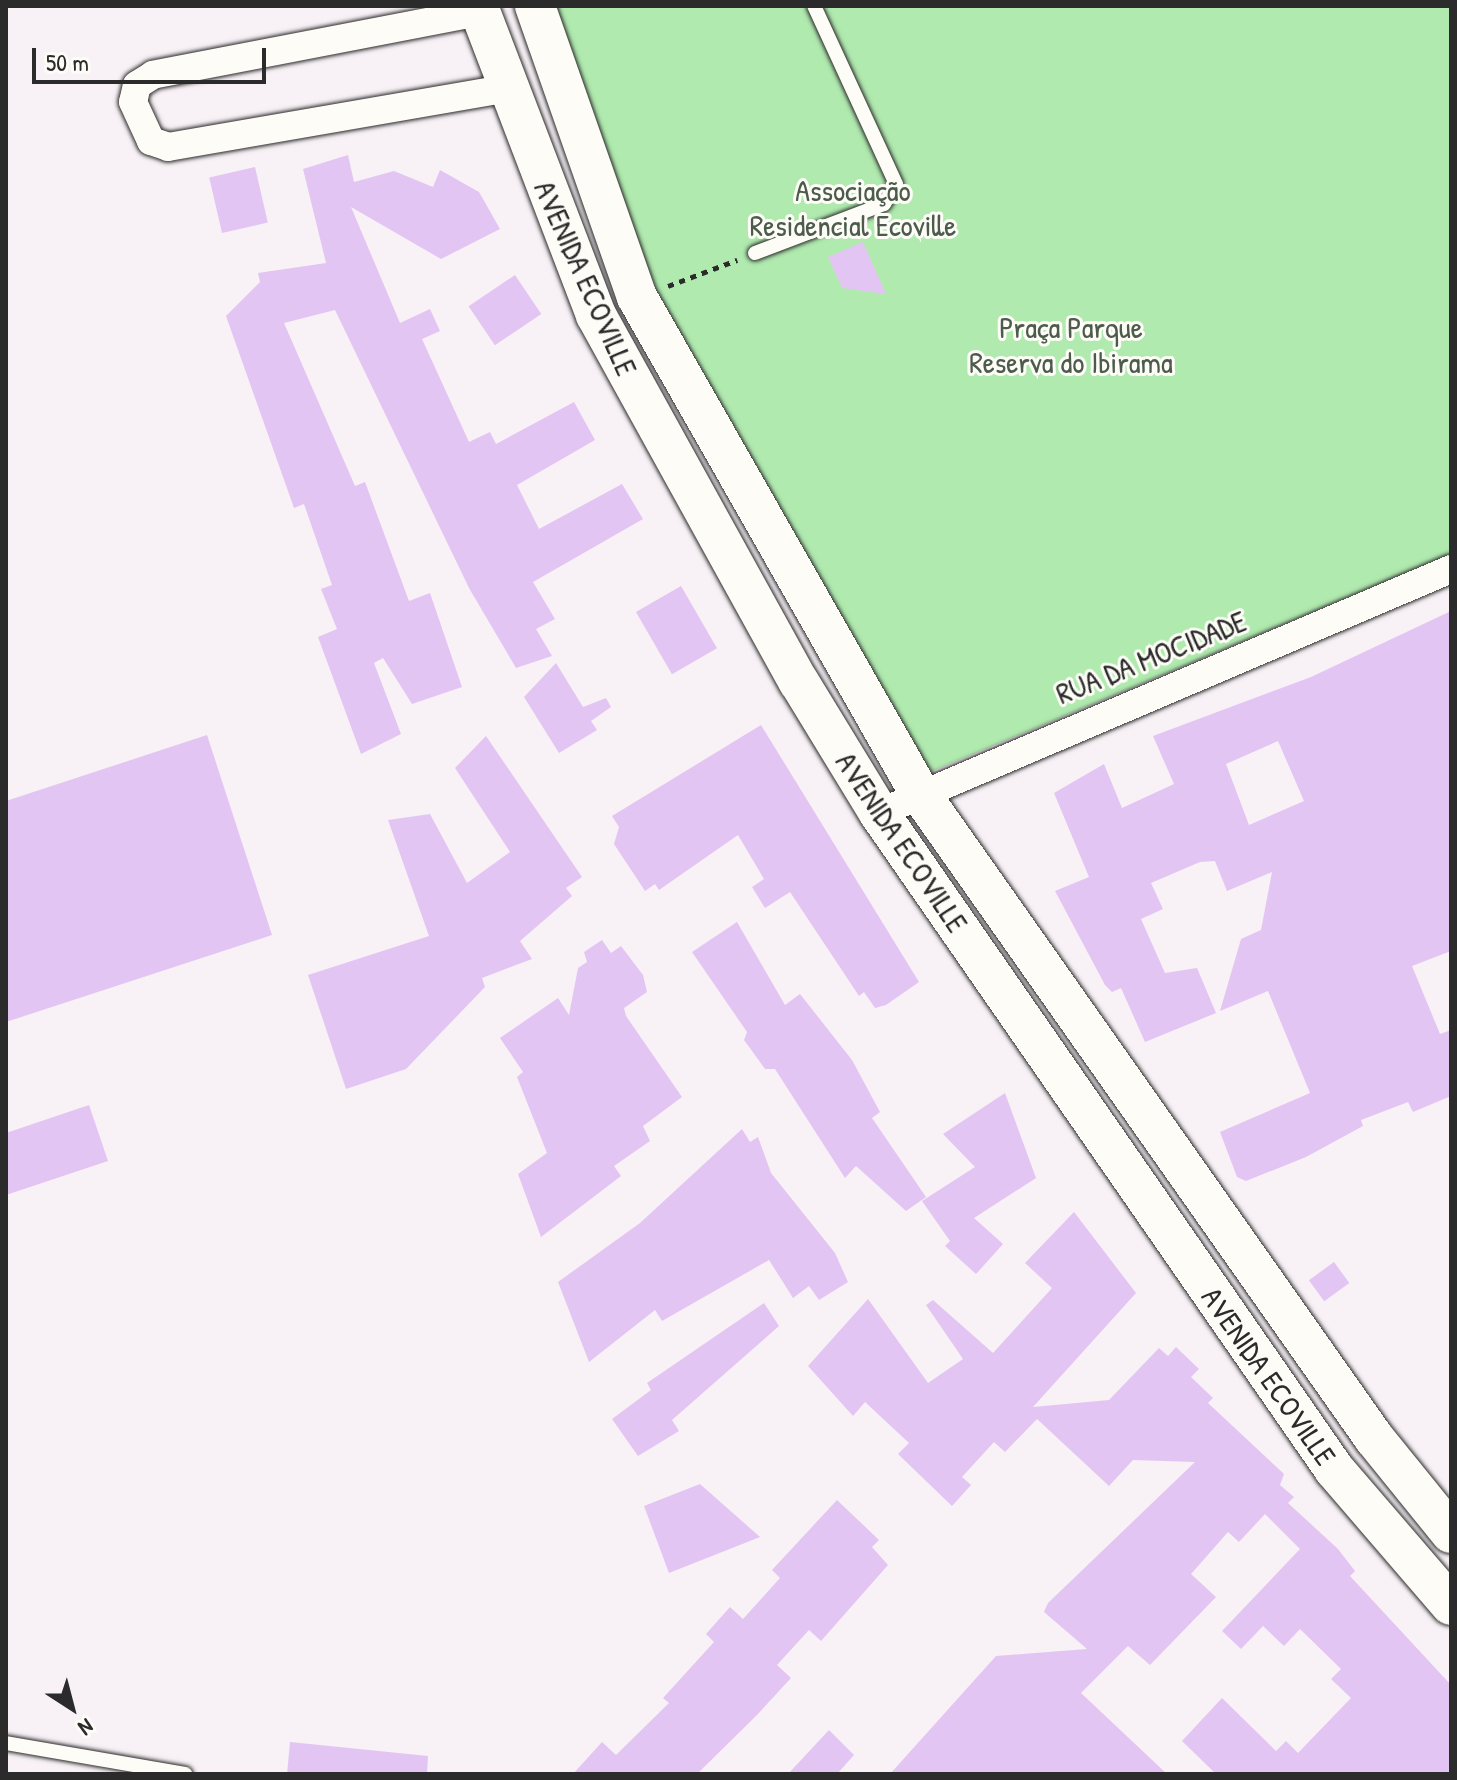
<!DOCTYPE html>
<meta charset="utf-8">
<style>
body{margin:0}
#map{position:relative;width:1457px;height:1780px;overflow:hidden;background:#f8f1f6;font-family:"Patrick Hand",sans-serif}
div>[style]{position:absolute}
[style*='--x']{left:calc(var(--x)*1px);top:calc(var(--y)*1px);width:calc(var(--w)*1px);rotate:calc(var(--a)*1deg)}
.green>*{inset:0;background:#b0eaaf}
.building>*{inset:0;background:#e3c5f3;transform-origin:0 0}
.path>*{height:5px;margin-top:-2.5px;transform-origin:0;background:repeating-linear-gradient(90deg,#2b2b2b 0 6px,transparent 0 12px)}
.roads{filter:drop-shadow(0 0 2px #2b2b2b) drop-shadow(0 0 2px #2b2b2b)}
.lane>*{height:14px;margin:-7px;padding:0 7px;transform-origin:7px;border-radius:7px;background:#fdfcf7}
.street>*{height:28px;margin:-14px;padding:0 14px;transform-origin:14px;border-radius:14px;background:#fdfcf7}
.secondary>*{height:40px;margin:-20px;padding:0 20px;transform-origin:20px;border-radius:20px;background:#fdfcf7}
span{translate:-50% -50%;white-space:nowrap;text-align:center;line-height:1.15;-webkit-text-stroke:6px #fdfcf7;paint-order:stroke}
.park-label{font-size:30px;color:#4c5b4c}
.street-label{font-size:30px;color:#2b2b2b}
.frame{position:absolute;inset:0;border:8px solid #2b2b2b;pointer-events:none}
.north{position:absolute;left:32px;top:1668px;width:80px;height:80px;-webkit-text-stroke:6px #fdfcf7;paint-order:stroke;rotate:144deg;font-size:22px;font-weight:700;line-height:32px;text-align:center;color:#2b2b2b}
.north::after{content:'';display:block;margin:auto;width:28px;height:36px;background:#2b2b2b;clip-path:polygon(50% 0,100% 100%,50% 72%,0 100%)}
.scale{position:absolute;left:32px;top:48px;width:234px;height:36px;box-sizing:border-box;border:4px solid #2b2b2b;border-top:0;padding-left:10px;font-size:24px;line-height:28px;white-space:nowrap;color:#2b2b2b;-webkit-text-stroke:6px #fdfcf7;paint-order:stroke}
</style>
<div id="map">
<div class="green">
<i style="clip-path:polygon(549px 6px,1451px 6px,1451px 554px,928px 773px,649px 294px)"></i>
</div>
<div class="building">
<i style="clip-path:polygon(348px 155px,354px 182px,394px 171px,433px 187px,440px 170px,479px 192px,500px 229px,441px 259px,351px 207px,400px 323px,430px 309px,440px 331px,422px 339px,469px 442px,490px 432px,496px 444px,574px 402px,595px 440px,517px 485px,539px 529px,622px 484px,643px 519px,533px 582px,555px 619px,536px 629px,552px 656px,516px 668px,469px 588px,335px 310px,284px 323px,355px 486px,365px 482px,409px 601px,430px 593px,462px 687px,412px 704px,383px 658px,374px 663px,401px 734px,361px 754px,318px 637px,337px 629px,321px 589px,332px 585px,304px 504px,294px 508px,226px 316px,260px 282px,258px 273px,326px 263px,303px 169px)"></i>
<i style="left:255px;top:167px;width:57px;height:47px;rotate:77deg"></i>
<i style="clip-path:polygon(863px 242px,886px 294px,842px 288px,828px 257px)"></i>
<i style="left:515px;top:275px;width:47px;height:56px;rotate:56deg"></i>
<i style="left:681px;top:586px;width:72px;height:52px;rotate:60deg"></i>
<i style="clip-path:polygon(evenodd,1451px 611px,1451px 951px,1412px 966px,1440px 1034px,1451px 1030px,1451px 1096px,1413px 1112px,1408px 1102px,1361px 1120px,1363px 1126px,1306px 1157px,1246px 1181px,1237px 1177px,1220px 1132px,1310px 1093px,1268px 991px,1220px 1011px,1241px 939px,1261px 930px,1272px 872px,1227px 891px,1215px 861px,1200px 862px,1151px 883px,1163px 909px,1141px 919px,1165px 973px,1197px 968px,1216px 1013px,1145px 1042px,1121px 988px,1112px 992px,1105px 985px,1055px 891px,1089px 877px,1054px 793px,1104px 764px,1122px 808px,1174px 784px,1153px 736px,1311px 677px,1451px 611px,1278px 741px,1304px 801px,1249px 825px,1226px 764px,1278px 741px)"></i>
<i style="clip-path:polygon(556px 663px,583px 707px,606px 698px,611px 707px,591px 721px,597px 730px,559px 753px,524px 697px)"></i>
<i style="clip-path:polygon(761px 725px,919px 982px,886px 1005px,875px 1008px,864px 992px,859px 996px,790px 892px,765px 908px,752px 887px,764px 879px,738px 835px,659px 890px,655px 884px,645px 891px,614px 844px,619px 827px,612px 816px)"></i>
<i style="clip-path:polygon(207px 735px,272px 935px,6px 1022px,6px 801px)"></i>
<i style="clip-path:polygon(486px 736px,582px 877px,566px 888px,572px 896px,520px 941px,532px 959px,482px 978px,485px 987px,406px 1069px,346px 1089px,308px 975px,429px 936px,388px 820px,430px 814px,467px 883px,510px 852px,455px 768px)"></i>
<i style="clip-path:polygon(737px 922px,785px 1005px,800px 994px,852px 1060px,880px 1112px,872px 1118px,926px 1197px,906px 1211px,856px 1166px,845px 1178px,775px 1069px,765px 1069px,744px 1040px,747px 1032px,692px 952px)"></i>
<i style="clip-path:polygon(602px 940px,611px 953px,621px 946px,643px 975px,647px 992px,624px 1008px,626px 1016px,682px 1097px,643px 1126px,650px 1141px,614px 1166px,621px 1176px,541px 1237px,518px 1174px,547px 1153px,517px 1077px,523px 1072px,500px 1038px,558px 998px,569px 1015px,578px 968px,587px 962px,584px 952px)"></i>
<i style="clip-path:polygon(1005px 1093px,1036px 1178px,974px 1218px,1003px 1244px,976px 1274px,945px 1246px,950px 1241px,922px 1201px,975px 1167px,943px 1134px)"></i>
<i style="clip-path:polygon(89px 1105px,108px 1161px,6px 1195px,6px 1133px)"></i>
<i style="clip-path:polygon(742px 1129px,750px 1142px,758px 1137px,771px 1173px,835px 1253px,848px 1282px,819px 1300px,809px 1286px,793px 1298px,769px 1260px,662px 1321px,655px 1310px,589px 1362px,558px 1282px,640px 1223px)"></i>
<i style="clip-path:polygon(1074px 1212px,1136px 1293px,1033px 1407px,1109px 1400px,1159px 1348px,1168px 1356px,1176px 1347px,1199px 1369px,1191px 1377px,1213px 1398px,1208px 1403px,1284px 1474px,1280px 1485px,1294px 1497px,1288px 1503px,1338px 1549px,1355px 1571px,1350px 1576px,1451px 1685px,1451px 1774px,1216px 1774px,1182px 1741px,1222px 1698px,1276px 1751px,1286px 1741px,1298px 1753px,1351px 1698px,1331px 1679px,1341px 1669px,1300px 1629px,1284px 1646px,1263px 1626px,1241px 1649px,1222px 1631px,1300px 1549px,1265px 1514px,1239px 1542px,1228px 1532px,1191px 1574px,1216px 1597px,1150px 1665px,1128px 1646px,1081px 1693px,1167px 1774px,890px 1774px,996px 1656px,1087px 1649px,1044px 1612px,1048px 1603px,1195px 1462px,1133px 1460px,1109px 1486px,1037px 1419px,1005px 1452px,994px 1442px,962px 1477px,971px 1485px,952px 1506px,898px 1454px,909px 1443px,865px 1402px,853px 1416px,808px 1366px,868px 1299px,928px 1383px,963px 1359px,926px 1305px,933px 1300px,993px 1353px,1052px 1288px,1025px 1263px)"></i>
<i style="left:1334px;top:1262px;width:26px;height:31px;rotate:54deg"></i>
<i style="clip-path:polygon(764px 1303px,779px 1326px,672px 1420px,679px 1431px,638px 1456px,612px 1419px,651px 1390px,647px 1383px)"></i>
<i style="clip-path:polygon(700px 1484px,760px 1537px,669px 1573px,644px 1506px)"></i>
<i style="clip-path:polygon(837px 1500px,879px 1540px,872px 1547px,888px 1565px,821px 1641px,809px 1630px,777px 1665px,791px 1678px,757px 1715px,697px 1774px,573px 1774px,602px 1742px,616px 1755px,669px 1703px,663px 1698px,714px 1642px,706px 1634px,730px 1607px,743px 1619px,780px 1578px,772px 1570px)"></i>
<i style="clip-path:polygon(829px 1730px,854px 1755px,837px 1774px,788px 1774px)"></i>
<i style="clip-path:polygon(290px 1742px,428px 1756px,427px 1774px,287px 1774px)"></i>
</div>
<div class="path">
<i style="--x:668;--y:286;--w:74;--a:-20.6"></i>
</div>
<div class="roads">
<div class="lane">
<i style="--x:755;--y:253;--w:138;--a:-20.8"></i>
<i style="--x:884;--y:204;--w:23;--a:-59"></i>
<i style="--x:896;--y:184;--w:196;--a:-114.7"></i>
<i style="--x:6;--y:1743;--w:182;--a:9.8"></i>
</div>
<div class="street">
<i style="--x:479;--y:12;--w:332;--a:169.1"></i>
<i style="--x:153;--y:75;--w:19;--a:148"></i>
<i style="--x:137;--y:85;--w:17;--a:103"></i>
<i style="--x:133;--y:102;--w:43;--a:65.2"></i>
<i style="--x:151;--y:141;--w:18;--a:19"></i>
<i style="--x:168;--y:147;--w:345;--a:-9.8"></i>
<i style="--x:879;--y:813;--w:622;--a:-23.1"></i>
</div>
<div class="secondary">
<i style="--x:478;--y:6;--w:331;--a:69.1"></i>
<i style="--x:596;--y:315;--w:419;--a:61.1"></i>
<i style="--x:799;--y:682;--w:153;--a:58.6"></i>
<i style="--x:879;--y:813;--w:798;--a:55.25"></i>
<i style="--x:1334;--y:1469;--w:179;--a:49.3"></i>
<i style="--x:535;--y:6;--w:308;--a:70.7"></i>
<i style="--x:637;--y:297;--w:570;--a:60.33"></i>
<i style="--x:919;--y:792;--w:790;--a:54.84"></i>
<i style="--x:1374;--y:1438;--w:122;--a:51"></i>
</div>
</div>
<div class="park-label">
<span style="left:853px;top:207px">Associação<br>Residencial Ecoville</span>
<span style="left:1071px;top:344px">Praça Parque<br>Reserva do Ibirama</span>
</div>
<div class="street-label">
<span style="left:586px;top:278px;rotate:66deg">AVENIDA ECOVILLE</span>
<span style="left:1151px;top:657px;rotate:-22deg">RUA DA MOCIDADE</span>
<span style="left:902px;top:842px;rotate:56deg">AVENIDA ECOVILLE</span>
<span style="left:1269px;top:1376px;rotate:55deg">AVENIDA ECOVILLE</span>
</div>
<div class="frame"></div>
<div class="north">N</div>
<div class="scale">50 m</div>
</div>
